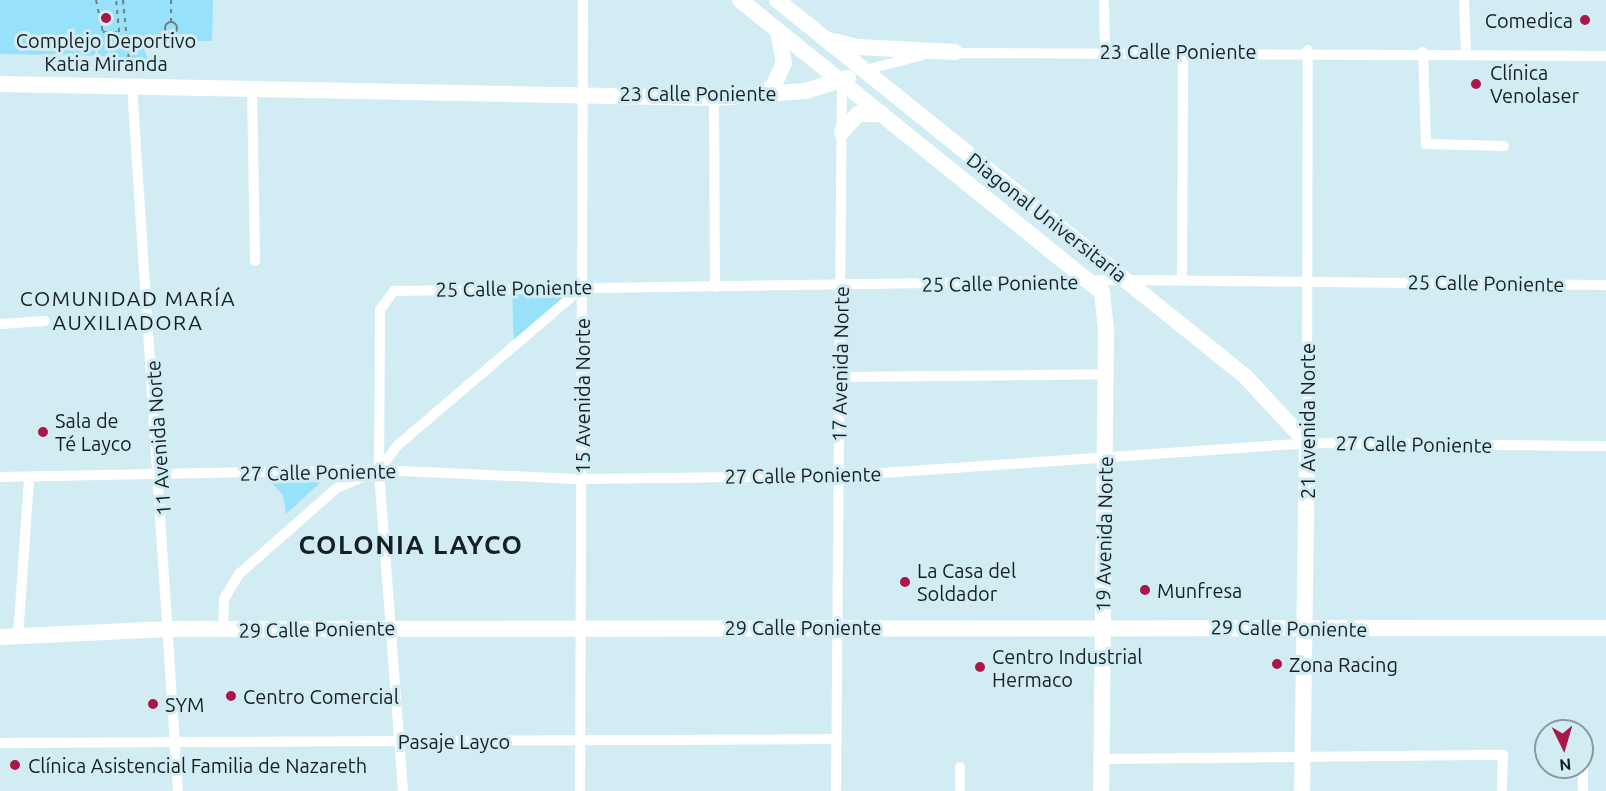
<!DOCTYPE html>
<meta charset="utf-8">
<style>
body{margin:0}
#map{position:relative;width:1606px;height:791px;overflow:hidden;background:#d2ecf4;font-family:Ubuntu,sans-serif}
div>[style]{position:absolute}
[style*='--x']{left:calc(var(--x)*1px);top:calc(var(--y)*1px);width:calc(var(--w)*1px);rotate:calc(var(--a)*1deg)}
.green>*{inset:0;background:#97e2fa}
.path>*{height:2px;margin-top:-1px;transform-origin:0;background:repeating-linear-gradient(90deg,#6e7f84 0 4.5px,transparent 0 9px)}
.path>.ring{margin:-1px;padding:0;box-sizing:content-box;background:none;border:2px solid #6e7f84;border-radius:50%}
.street>*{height:10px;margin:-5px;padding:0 5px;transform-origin:5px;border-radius:5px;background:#fff}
.secondary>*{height:16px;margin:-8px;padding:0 8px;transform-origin:8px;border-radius:8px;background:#fff}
.dots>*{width:16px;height:16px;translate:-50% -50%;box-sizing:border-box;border:3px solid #d2ecf4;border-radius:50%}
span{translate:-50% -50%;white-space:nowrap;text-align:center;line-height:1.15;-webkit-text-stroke:6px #d2ecf4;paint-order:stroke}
.poi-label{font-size:20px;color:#162023}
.right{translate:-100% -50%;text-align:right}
.left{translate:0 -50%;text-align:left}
.street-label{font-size:20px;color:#162023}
.neighbourhood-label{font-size:21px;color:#162023;letter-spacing:1.5px}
.district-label{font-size:26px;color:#162023;font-weight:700;letter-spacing:1.5px}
.north{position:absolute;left:1534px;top:719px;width:60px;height:60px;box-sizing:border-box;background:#d2ecf4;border:2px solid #879aa0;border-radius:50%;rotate:175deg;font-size:16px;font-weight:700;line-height:24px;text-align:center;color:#162023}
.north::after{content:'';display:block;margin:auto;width:21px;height:27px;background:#ab1748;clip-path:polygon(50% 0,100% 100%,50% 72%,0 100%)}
</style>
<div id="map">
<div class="green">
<i style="clip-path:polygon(0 0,213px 0,212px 41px,141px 41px,151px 67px,102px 68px,105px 56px,0 54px)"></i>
<i style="clip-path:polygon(512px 287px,583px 287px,514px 347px)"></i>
<i style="clip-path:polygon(271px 482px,321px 482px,286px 514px,283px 495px)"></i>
</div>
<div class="path">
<i style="--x:96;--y:0;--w:33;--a:78"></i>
<i style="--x:103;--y:32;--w:16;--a:0"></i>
<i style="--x:119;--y:32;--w:32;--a:-95"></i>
<i style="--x:123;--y:0;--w:71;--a:84.4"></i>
<i style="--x:171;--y:0;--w:22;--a:90"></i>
<i class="ring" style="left:165px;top:22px;width:10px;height:10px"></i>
</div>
<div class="street">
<i style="--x:1104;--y:0;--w:52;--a:88.9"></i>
<i style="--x:1464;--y:0;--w:52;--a:87.8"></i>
<i style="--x:1423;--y:52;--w:92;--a:88.1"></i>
<i style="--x:1426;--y:144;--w:78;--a:1.5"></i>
<i style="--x:950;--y:53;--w:656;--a:0.26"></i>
<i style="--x:862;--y:71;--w:63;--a:-14.7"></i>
<i style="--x:132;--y:86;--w:706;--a:86.27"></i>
<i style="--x:252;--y:87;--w:174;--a:89"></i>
<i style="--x:714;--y:98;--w:189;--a:89.7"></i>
<i style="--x:1182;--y:280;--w:228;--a:-89.7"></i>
<i style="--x:0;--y:324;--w:45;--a:-3.8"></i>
<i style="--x:839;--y:377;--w:267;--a:-0.6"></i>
<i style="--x:1307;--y:443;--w:393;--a:-89.9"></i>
<i style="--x:0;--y:477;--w:379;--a:-1.1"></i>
<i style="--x:379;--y:470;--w:202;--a:2.6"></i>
<i style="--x:581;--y:479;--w:258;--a:-0.7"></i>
<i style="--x:839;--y:476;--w:469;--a:-4"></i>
<i style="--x:1307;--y:443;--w:299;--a:0.6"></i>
<i style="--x:223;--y:630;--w:31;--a:-88"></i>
<i style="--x:224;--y:599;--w:29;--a:-59"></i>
<i style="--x:239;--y:574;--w:130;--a:-41.3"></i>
<i style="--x:337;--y:488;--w:46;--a:-23.2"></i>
<i style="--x:379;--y:470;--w:31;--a:-53"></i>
<i style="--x:398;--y:445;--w:243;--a:-40.5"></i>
<i style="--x:18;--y:637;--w:159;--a:-86"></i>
<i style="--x:0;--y:743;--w:837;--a:-0.27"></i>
<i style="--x:1101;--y:759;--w:402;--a:-0.6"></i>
<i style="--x:1503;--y:755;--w:36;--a:92"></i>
<i style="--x:403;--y:791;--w:322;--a:-94.3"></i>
<i style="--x:379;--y:470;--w:160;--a:-89.6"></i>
<i style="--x:380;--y:310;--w:24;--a:-54"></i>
<i style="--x:394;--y:291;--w:733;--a:-0.86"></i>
<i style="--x:1127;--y:280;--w:479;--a:0.6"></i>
<i style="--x:580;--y:791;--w:791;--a:-89.78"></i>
<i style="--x:836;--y:791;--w:710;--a:-89.52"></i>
<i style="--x:960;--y:791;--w:24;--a:-90"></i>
<i style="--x:1583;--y:791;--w:38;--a:-90"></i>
</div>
<div class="secondary">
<i style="--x:740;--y:0;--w:465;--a:38.9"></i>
<i style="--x:1102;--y:292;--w:37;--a:84"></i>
<i style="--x:1106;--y:329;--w:462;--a:90.6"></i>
<i style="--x:777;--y:0;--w:602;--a:38.79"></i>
<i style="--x:1246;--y:377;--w:90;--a:47.3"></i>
<i style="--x:1307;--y:443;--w:348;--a:90.8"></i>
<i style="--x:829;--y:40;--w:30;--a:14"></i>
<i style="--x:858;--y:47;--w:97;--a:3"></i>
<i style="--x:0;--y:84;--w:714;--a:1.12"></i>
<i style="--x:714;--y:98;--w:91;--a:-4.4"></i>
<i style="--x:805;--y:91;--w:45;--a:-16.8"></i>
<i style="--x:761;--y:96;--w:17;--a:-40"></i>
<i style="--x:774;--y:85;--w:24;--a:-66"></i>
<i style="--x:784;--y:63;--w:33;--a:-101"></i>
<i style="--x:842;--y:132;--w:24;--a:-48"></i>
<i style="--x:858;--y:114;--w:24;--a:0"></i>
<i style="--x:0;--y:637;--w:169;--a:-2.7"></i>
<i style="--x:169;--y:629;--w:1437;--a:-0.04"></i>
</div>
<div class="dots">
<i style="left:106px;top:18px;background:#ab1748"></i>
<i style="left:1585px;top:20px;background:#ab1748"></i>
<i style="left:1476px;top:84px;background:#ab1748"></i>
<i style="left:43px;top:432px;background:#ab1748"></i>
<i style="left:905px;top:582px;background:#ab1748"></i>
<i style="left:1145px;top:590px;background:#ab1748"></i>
<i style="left:1277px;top:664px;background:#ab1748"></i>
<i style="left:980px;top:667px;background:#ab1748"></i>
<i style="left:231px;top:696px;background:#ab1748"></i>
<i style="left:153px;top:704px;background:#ab1748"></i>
<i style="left:15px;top:765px;background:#ab1748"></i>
</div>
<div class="poi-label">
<span class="right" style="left:1573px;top:20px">Comedica</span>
<span style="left:106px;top:52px">Complejo Deportivo<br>Katia Miranda</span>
<span class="left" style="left:1490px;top:84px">Clínica<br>Venolaser</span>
<span class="left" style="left:55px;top:432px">Sala de<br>Té Layco</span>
<span class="left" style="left:917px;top:582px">La Casa del<br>Soldador</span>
<span class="left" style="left:1157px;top:590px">Munfresa</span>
<span class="left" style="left:992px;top:668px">Centro Industrial<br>Hermaco</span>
<span class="left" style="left:1289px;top:664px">Zona Racing</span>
<span class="left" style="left:243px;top:696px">Centro Comercial</span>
<span class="left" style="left:165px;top:704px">SYM</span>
<span class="left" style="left:28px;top:765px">Clínica Asistencial Familia de Nazareth</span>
</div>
<div class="street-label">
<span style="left:1178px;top:51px">23 Calle Poniente</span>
<span style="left:698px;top:93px">23 Calle Poniente</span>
<span style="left:1047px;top:217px;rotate:38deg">Diagonal Universitaria</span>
<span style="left:1000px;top:283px;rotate:-1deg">25 Calle Poniente</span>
<span style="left:1486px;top:283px;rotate:1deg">25 Calle Poniente</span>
<span style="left:514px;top:288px;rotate:-1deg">25 Calle Poniente</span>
<span style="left:840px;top:364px;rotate:-89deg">17 Avenida Norte</span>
<span style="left:582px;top:396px;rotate:-90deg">15 Avenida Norte</span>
<span style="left:1307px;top:421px;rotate:-90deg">21 Avenida Norte</span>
<span style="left:158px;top:438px;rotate:-94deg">11 Avenida Norte</span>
<span style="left:1414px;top:444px;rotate:1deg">27 Calle Poniente</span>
<span style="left:318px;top:472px;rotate:-1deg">27 Calle Poniente</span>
<span style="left:803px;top:475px;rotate:-1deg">27 Calle Poniente</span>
<span style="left:1104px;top:534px;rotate:-89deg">19 Avenida Norte</span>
<span style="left:803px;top:627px">29 Calle Poniente</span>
<span style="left:1289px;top:628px;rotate:1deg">29 Calle Poniente</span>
<span style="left:317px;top:629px;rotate:-1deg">29 Calle Poniente</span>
<span style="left:454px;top:741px">Pasaje Layco</span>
</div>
<div class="neighbourhood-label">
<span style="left:128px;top:310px">COMUNIDAD MARÍA<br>AUXILIADORA</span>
</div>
<div class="district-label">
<span style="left:411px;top:545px">COLONIA LAYCO</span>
</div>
<div class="north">N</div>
</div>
